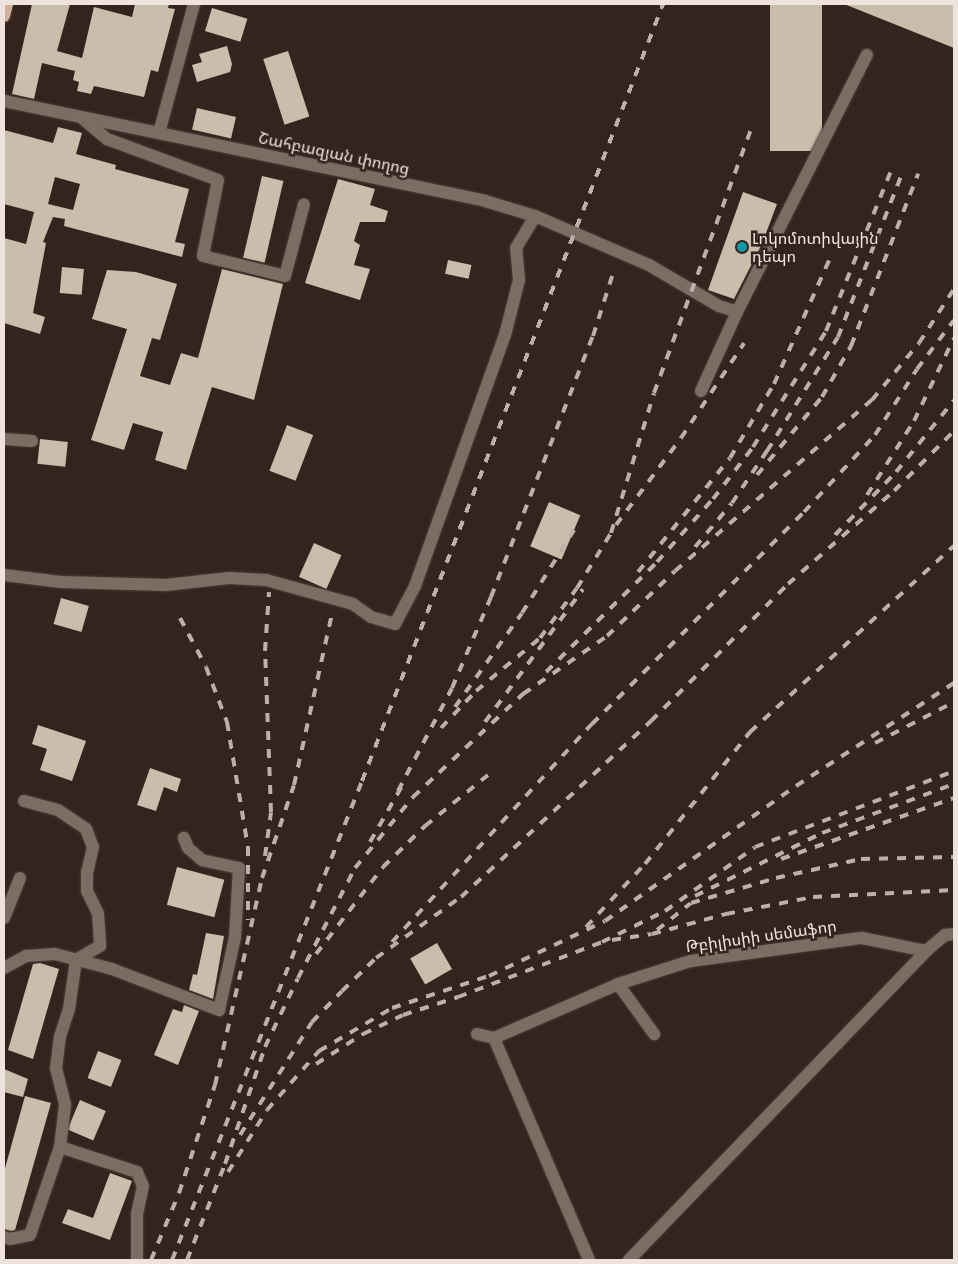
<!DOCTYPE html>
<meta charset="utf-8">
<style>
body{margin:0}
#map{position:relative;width:958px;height:1264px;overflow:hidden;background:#35241e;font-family:Quicksand,"Noto Sans Armenian",sans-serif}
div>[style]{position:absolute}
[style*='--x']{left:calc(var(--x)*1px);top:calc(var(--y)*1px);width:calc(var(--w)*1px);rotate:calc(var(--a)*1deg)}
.building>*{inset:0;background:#c9bdab;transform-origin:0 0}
.roads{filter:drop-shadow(0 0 1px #4f3f39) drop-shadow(0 0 1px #4f3f39)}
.minor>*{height:12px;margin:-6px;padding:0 6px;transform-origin:6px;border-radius:6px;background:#7d6c63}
.major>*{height:12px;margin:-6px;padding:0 6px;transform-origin:6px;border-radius:6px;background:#d1b09c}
.rail>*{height:4px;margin-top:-2px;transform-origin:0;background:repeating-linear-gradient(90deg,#bdb0aa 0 9px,transparent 0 18px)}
.dots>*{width:14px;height:14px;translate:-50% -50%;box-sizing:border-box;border:2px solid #35241e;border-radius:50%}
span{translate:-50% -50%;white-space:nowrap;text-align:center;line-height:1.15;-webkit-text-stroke:5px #35241e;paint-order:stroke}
.street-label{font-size:16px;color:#efe3de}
.poi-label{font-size:16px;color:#efe3de}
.left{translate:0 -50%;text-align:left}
.frame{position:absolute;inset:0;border:5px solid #efe3de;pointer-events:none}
</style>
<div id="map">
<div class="building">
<i style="clip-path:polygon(32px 4px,70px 4px,57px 51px,82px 58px,94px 7px,132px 17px,135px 4px,169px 4px,168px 8px,175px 9px,158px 72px,151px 70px,144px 97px,94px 86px,91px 94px,77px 91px,79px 82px,73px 80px,75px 71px,42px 63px,34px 99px,12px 94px)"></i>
<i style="left:770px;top:4px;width:52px;height:147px"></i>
<i style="clip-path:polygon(844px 4px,954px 4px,954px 48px)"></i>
<i style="left:212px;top:8px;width:37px;height:24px;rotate:17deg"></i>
<i style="clip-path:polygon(227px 46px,232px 64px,230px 72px,197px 82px,192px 65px,202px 62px,199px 54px)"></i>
<i style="left:288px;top:51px;width:69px;height:26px;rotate:72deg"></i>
<i style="left:197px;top:108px;width:40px;height:22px;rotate:13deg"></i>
<i style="clip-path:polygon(evenodd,58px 127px,82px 133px,76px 154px,116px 165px,115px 169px,189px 189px,175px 242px,185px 244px,182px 257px,64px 226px,65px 219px,53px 217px,43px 242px,46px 243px,33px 313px,45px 317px,40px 334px,4px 323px,4px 238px,26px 244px,34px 212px,4px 204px,4px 130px,53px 143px,58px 127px,55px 177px,80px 184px,73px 210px,48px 204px,55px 177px)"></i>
<i style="left:262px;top:176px;width:22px;height:84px;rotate:13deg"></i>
<i style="clip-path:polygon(338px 179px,375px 189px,370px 205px,388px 211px,385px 222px,360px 222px,354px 241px,360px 245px,354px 265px,370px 269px,360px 300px,305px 283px)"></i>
<i style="clip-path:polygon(743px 192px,777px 204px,762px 244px,734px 299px,708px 290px)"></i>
<i style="left:448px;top:260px;width:24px;height:14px;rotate:12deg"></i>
<i style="left:62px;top:267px;width:22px;height:26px;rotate:5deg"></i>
<i style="clip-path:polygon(222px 269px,283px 284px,254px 400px,212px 387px,186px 470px,155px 460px,163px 432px,133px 423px,124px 450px,91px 440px,127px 329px,92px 319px,107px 270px,136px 272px,177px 284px,160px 340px,152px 338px,140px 376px,170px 385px,181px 353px,198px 358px)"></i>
<i style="left:287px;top:425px;width:28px;height:49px;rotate:21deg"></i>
<i style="left:40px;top:439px;width:28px;height:25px;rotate:6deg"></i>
<i style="left:549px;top:502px;width:34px;height:48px;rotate:23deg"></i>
<i style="left:314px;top:543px;width:30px;height:37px;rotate:24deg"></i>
<i style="left:61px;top:598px;width:29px;height:27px;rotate:16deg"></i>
<i style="clip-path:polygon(38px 725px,86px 741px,72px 781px,40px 770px,47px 749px,32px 744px)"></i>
<i style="clip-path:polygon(150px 768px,181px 779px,177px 792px,164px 787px,156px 811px,137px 805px)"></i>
<i style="left:177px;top:867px;width:49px;height:39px;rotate:15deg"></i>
<i style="clip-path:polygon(206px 933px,224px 936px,213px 999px,189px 990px,193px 974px,197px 975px)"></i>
<i style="left:437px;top:943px;width:30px;height:31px;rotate:60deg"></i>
<i style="clip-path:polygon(40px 963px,59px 969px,33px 1059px,8px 1050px,33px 964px)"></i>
<i style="clip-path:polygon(184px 1005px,199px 1011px,178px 1065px,154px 1055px,173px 1009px,182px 1012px)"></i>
<i style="left:98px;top:1051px;width:25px;height:29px;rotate:21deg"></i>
<i style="clip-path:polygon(4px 1069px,28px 1079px,23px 1097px,4px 1092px)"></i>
<i style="clip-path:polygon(25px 1096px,51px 1103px,15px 1230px,11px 1231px,4px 1229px,4px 1172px)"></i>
<i style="left:80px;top:1100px;width:28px;height:32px;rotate:23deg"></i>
<i style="clip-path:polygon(110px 1173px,132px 1181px,110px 1240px,62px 1223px,68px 1209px,93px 1218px)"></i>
</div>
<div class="roads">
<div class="minor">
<i style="--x:4;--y:101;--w:491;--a:11.7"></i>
<i style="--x:485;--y:201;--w:52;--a:16.7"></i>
<i style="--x:535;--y:216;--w:124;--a:23.3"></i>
<i style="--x:649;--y:265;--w:81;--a:30.4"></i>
<i style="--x:719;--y:306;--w:19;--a:18"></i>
<i style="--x:83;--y:119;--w:31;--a:40"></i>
<i style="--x:107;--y:139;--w:118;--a:20.3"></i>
<i style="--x:218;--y:180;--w:77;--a:101.2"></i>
<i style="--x:203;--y:256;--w:84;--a:13.7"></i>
<i style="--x:285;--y:276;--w:74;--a:-75.2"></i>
<i style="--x:159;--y:133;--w:134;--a:-74.8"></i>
<i style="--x:701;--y:391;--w:87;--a:-65.5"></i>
<i style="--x:737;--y:312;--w:288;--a:-63.2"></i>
<i style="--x:4;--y:439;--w:28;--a:4"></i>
<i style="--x:4;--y:575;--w:57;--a:7"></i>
<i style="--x:61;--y:582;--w:105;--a:1.6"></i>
<i style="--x:166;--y:585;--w:63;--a:-6.3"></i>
<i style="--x:229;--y:578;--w:37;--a:3"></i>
<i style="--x:266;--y:580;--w:90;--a:15.4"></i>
<i style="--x:353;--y:604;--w:22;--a:36"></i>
<i style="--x:371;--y:617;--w:25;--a:16"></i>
<i style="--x:395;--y:624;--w:43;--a:-62.2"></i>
<i style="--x:415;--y:586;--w:267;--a:-70.3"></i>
<i style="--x:505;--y:335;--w:57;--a:-75.7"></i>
<i style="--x:519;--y:280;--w:32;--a:-95"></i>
<i style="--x:516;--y:248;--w:37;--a:-59"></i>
<i style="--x:24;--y:801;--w:35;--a:15"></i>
<i style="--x:58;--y:810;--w:34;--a:34"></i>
<i style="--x:86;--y:829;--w:19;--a:69"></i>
<i style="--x:93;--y:847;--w:26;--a:103"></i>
<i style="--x:87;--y:872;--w:19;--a:90"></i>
<i style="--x:87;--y:891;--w:25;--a:64"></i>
<i style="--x:98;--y:914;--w:32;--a:86"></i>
<i style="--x:100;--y:946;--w:28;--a:150"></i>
<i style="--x:76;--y:960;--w:49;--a:98.1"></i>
<i style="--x:69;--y:1009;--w:28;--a:108"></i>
<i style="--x:60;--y:1036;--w:32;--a:97"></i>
<i style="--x:56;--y:1068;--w:38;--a:76"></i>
<i style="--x:65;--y:1105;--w:42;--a:96.8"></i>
<i style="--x:60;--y:1147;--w:81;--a:18"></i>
<i style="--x:137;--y:1172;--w:15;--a:67"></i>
<i style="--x:143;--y:1186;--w:29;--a:102"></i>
<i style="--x:137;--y:1214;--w:46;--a:90"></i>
<i style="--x:4;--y:918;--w:43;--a:-68.2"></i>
<i style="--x:4;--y:968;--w:25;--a:-29"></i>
<i style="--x:26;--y:956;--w:29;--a:-4"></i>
<i style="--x:55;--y:954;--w:59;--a:14.7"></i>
<i style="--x:112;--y:969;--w:115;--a:21"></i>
<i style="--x:219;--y:1010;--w:75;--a:-77.6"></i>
<i style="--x:235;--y:937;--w:69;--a:-86.7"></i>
<i style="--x:239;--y:868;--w:38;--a:-168"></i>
<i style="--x:202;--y:860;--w:18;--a:-139"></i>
<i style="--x:188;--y:848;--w:11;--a:-112"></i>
<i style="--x:618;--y:984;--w:62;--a:54.2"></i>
<i style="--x:477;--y:1034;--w:17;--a:13"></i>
<i style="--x:494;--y:1038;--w:241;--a:66.8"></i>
<i style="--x:494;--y:1038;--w:135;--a:-23.5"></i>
<i style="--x:618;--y:984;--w:77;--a:-17.5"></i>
<i style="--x:691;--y:961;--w:173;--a:-7.7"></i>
<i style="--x:862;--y:938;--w:65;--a:11.5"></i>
<i style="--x:4;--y:1237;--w:6;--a:18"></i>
<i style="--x:10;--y:1239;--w:20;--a:-11"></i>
<i style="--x:30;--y:1235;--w:93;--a:-71.2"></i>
<i style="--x:629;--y:1260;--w:429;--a:-46.1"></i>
<i style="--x:926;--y:951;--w:25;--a:-40"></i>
<i style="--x:945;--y:935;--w:9;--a:-6"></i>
</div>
<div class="major">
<i style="--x:4;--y:16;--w:12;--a:-76"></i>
</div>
</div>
<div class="rail">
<i style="--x:757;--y:475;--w:102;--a:-50.2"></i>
<i style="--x:822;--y:397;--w:59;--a:-60.4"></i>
<i style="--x:851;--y:346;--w:185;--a:-68.7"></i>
<i style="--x:867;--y:495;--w:88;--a:-57.6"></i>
<i style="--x:914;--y:421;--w:92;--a:-64.3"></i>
<i style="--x:616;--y:525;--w:109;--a:-53.2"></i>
<i style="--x:681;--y:438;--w:114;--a:-56.4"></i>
<i style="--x:835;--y:535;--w:88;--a:-45.9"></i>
<i style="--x:896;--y:472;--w:92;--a:-51.1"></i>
<i style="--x:695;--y:547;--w:57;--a:-49.9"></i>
<i style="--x:732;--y:503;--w:63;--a:-56.1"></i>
<i style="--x:767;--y:451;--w:134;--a:-58.1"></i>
<i style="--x:838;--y:337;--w:180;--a:-68.6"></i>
<i style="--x:638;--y:572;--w:146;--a:-51.1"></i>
<i style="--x:730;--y:458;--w:86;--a:-59.3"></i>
<i style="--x:774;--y:384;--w:140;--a:-66"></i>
<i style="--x:180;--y:618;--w:55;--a:62"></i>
<i style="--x:206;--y:667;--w:59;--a:69.1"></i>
<i style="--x:227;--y:722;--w:127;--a:80.5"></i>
<i style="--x:248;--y:847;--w:73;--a:90"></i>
<i style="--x:546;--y:672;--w:156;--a:-44.7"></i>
<i style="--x:657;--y:562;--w:84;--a:-48.4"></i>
<i style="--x:713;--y:499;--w:66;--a:-52.4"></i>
<i style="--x:753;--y:447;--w:137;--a:-57.8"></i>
<i style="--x:826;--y:331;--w:178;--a:-67.9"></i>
<i style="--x:455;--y:707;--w:115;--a:-54.5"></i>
<i style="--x:522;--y:613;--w:98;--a:-57.9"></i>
<i style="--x:485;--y:722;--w:165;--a:-53.6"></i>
<i style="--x:441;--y:728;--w:51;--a:-46.6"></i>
<i style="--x:476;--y:691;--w:83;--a:-39.6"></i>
<i style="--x:540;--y:638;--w:62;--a:-53.5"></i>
<i style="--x:577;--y:588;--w:65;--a:-58.3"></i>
<i style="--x:611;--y:533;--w:146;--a:-72.9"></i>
<i style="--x:654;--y:393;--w:287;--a:-69.8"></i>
<i style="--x:875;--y:743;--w:89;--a:-27.4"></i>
<i style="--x:398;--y:791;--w:116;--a:-62.3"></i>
<i style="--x:452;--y:688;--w:99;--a:-66.8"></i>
<i style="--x:491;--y:597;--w:280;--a:-68.7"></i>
<i style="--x:593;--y:336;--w:72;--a:-72.3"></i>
<i style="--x:370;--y:842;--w:64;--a:-60.3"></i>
<i style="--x:265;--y:856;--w:44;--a:-82.2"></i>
<i style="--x:271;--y:812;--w:161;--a:-92.1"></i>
<i style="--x:265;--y:651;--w:59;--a:-86.1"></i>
<i style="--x:781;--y:859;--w:183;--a:-19.4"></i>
<i style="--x:695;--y:896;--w:142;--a:-26.4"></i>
<i style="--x:822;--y:833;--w:141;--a:-20.4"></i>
<i style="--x:586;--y:927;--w:86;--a:-46.9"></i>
<i style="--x:645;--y:864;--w:169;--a:-51.5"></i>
<i style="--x:750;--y:732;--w:276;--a:-42.4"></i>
<i style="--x:657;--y:930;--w:43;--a:-38.5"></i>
<i style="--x:691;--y:903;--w:89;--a:-16.4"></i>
<i style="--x:776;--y:878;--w:87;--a:-12.6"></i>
<i style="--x:861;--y:859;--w:93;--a:-1.2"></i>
<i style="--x:612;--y:940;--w:40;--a:-8.5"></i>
<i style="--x:652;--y:934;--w:77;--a:-15.1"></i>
<i style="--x:726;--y:914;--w:89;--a:-11.1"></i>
<i style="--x:813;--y:897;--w:141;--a:-2.8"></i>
<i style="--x:392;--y:942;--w:296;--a:-47.5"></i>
<i style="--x:592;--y:724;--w:300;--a:-45"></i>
<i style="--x:804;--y:512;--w:105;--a:-47.3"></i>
<i style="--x:875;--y:435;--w:78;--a:-57.5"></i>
<i style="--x:917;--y:369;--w:61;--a:-52.9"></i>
<i style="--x:316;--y:954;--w:110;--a:-52.4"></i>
<i style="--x:383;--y:867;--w:59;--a:-44.3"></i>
<i style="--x:425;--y:826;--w:81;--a:-39"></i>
<i style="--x:316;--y:1064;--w:56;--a:-32.6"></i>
<i style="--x:363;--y:1034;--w:44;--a:-25.4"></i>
<i style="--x:403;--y:1015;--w:58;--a:-18.1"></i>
<i style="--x:458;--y:997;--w:154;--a:-20.9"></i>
<i style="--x:602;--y:942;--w:70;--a:-26.2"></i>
<i style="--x:665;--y:911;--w:110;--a:-35.4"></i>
<i style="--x:755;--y:847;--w:213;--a:-20.9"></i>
<i style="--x:240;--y:1135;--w:134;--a:-57.5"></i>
<i style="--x:312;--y:1022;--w:43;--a:-45.9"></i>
<i style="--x:342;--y:991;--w:47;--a:-44.1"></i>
<i style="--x:376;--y:958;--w:105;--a:-35.7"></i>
<i style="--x:461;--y:897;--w:259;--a:-42.8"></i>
<i style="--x:651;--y:721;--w:194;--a:-45"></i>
<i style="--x:788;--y:584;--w:141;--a:-41.3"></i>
<i style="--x:894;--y:491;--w:85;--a:-45"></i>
<i style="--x:225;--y:1164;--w:124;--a:-71.1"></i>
<i style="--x:265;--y:1047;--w:76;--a:-64.4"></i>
<i style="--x:298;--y:978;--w:124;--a:-62.6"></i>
<i style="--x:355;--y:868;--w:92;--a:-50.8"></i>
<i style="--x:413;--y:797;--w:151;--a:-43.1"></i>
<i style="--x:523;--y:694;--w:102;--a:-34.6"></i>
<i style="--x:607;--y:636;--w:94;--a:-43.7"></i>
<i style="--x:675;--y:571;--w:261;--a:-41"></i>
<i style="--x:872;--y:400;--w:74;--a:-50.5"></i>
<i style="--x:919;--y:343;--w:64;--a:-57.1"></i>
<i style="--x:228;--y:1172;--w:73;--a:-57.8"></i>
<i style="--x:267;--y:1110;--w:79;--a:-48.6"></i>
<i style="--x:319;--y:1051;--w:85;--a:-30.5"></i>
<i style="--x:392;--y:1008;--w:102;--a:-18.3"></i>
<i style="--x:489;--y:976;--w:128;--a:-25.4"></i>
<i style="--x:605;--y:921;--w:234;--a:-35.3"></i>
<i style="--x:796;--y:786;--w:189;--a:-33.1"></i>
<i style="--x:151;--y:1260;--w:73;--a:-67.3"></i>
<i style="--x:179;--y:1193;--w:114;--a:-71.6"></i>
<i style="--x:215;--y:1085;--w:212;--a:-77.2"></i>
<i style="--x:262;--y:878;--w:98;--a:-71"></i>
<i style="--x:294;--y:785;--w:176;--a:-77.5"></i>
<i style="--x:172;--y:1260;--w:515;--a:-68.36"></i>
<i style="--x:362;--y:781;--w:833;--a:-68.82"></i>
<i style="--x:187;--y:1260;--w:109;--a:-68.4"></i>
</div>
<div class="dots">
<i style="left:742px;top:247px;background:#0f9aa8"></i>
</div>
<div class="street-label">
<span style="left:334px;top:153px;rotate:12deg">Շահբազյան փողոց</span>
<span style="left:761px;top:936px;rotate:-8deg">Թբիլիսիի սեմաֆոր</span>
</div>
<div class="poi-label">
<span class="left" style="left:752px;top:247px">Լոկոմոտիվային<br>դեպո</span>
</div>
<div class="frame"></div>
</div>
